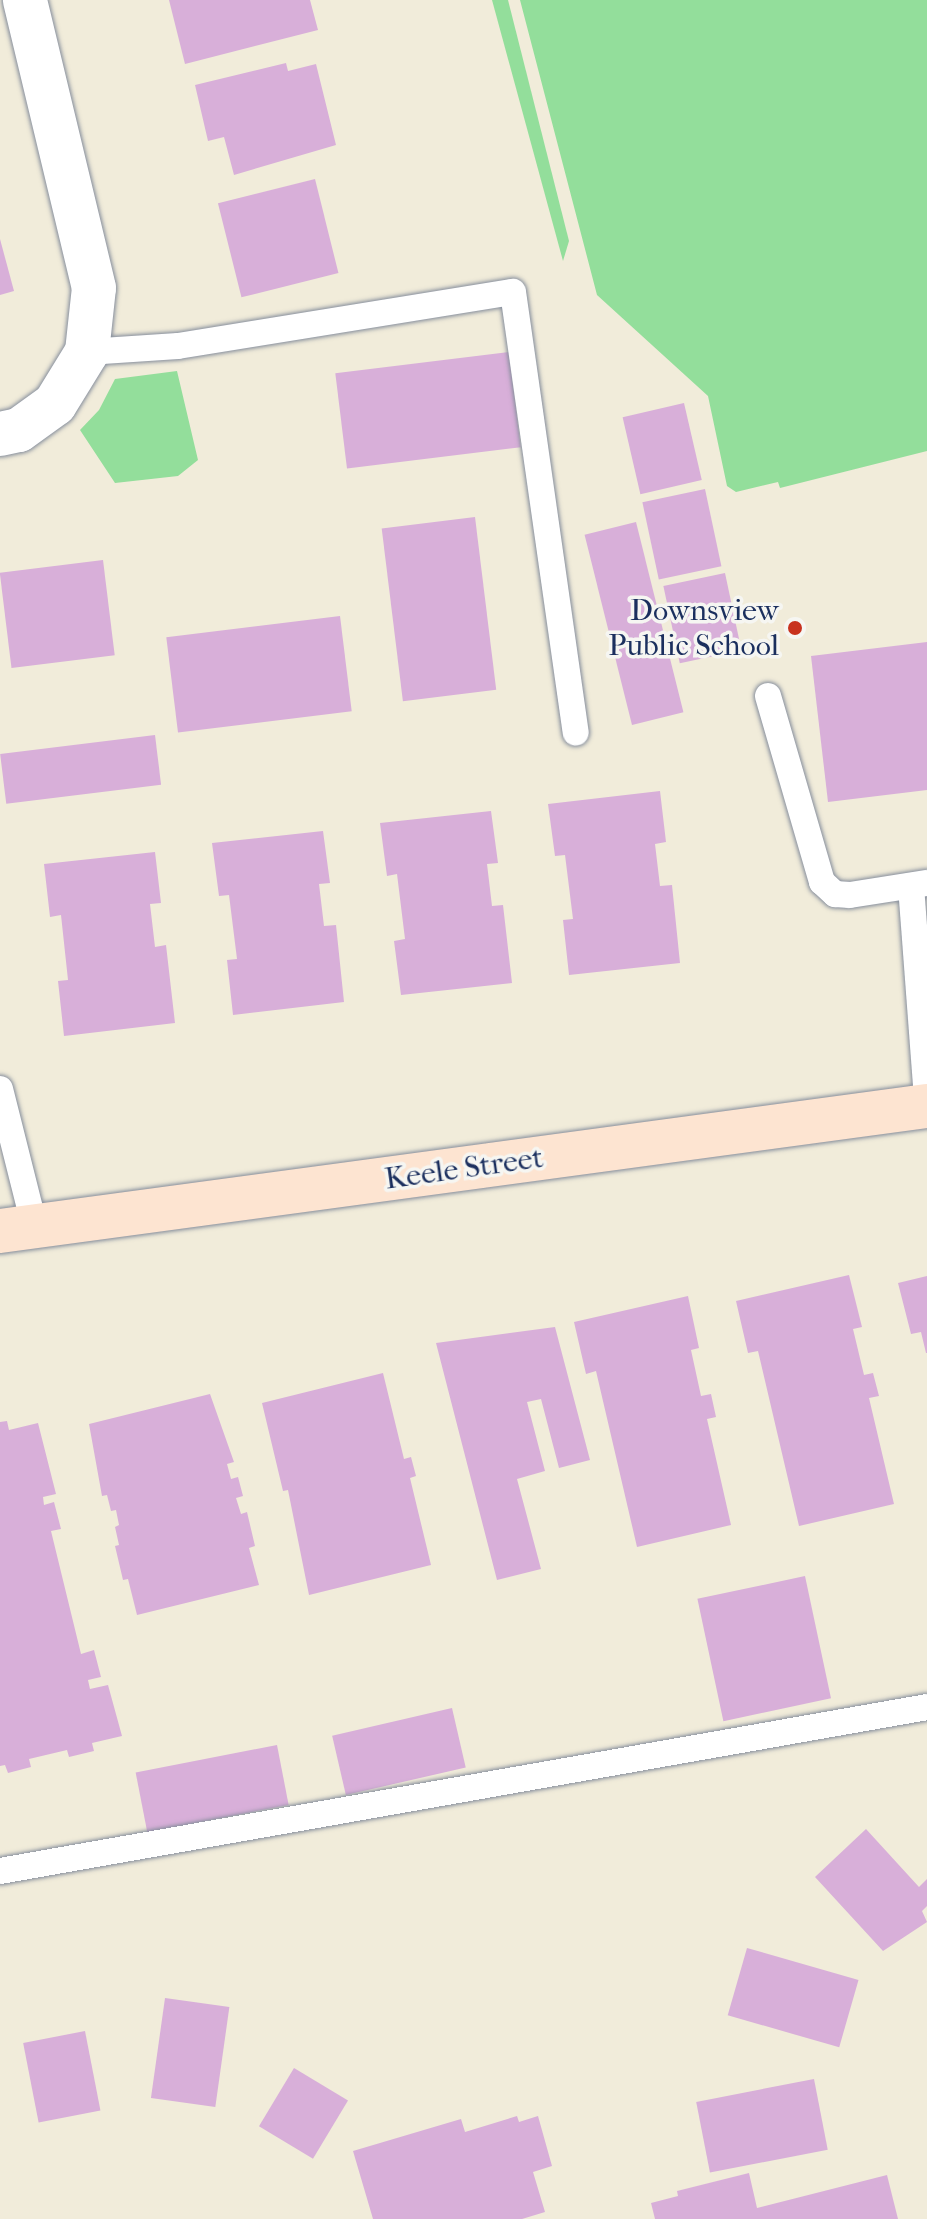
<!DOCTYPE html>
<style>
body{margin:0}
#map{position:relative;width:927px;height:2219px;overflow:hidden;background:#f1ecda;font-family:"IM FELL French Canon",serif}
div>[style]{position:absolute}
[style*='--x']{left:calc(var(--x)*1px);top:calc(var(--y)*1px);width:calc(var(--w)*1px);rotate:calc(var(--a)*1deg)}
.green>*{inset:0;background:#93de9b}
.building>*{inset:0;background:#d8afd9;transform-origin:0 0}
.roads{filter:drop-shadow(0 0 2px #868e9c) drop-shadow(0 0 2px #868e9c)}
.lane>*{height:26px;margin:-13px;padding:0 13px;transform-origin:13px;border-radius:13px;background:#fff}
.street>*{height:44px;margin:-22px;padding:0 22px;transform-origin:22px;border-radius:22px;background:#fff}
.secondary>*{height:44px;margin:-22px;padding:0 22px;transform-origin:22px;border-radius:22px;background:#fde4d1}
.dots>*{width:22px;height:22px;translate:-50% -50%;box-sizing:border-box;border:4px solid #f6f6f2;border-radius:50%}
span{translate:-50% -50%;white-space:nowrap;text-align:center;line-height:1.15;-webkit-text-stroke:7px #f6f6f2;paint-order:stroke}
.poi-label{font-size:30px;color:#1b2f5e}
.right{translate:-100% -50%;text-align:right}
.street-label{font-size:30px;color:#1b2f5e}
</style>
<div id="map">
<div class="green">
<i style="clip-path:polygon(492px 0,508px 0,569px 241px,563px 261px)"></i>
<i style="clip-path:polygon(520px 0,927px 0,927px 451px,780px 488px,778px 482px,736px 492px,727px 486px,708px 396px,597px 295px)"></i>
<i style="clip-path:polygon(177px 371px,198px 460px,178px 476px,115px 483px,80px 430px,99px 410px,115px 379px)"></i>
</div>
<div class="building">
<i style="clip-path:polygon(169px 0,310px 0,318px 30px,185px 64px)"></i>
<i style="clip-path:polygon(286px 63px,288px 71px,316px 64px,336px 145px,234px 175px,224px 137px,208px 141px,195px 85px)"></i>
<i style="left:315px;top:179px;width:97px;height:100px;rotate:76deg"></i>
<i style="clip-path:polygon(0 239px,14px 291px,0 295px)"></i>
<i style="left:509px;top:352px;width:96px;height:175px;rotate:83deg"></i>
<i style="left:684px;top:403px;width:79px;height:63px;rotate:77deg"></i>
<i style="left:705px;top:489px;width:79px;height:64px;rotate:78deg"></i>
<i style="left:475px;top:517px;width:174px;height:94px;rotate:83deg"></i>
<i style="left:636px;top:522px;width:196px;height:53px;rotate:76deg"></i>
<i style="left:103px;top:560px;width:96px;height:104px;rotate:83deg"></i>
<i style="left:725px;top:573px;width:79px;height:63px;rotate:78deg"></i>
<i style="left:340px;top:616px;width:96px;height:175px;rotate:83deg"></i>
<i style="clip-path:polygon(927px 642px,927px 790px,828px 802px,811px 656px)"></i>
<i style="left:155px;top:735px;width:50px;height:156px;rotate:83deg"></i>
<i style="clip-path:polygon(660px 791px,666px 842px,655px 844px,660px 886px,672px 885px,680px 963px,569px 975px,563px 920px,573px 919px,565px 855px,555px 856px,548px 804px)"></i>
<i style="clip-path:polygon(491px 811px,498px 863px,487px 864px,492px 906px,503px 905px,512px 983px,401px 995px,394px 941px,405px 939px,397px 874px,387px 876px,380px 823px)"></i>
<i style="clip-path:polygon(323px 831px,330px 883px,319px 884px,324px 926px,336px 925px,344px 1002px,233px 1015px,227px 960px,237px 959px,229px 895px,219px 896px,212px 843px)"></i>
<i style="clip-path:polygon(155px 852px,161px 903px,150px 904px,155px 947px,166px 945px,175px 1023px,64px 1036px,58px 981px,68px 980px,61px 915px,50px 917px,44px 864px)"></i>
<i style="clip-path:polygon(849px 1275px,862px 1327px,853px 1329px,864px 1375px,873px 1373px,879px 1396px,869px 1398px,894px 1504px,799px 1526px,758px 1351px,748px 1353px,736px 1301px)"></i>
<i style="clip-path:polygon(927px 1276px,927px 1353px,926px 1353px,921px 1332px,911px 1334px,898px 1283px)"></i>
<i style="clip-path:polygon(688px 1296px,699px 1348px,691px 1350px,701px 1396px,711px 1394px,716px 1417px,707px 1419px,731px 1525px,637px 1547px,596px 1371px,586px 1374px,574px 1322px)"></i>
<i style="clip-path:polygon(555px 1327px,590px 1460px,559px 1468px,541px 1399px,527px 1402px,545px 1471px,517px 1479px,541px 1569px,497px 1580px,436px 1343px)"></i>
<i style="clip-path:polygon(383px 1373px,404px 1459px,411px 1457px,416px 1476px,410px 1478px,431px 1565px,309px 1595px,288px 1490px,283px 1491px,262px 1403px)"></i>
<i style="clip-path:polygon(210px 1394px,234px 1462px,227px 1464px,231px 1479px,238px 1477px,243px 1496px,236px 1498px,241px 1514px,247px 1512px,255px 1546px,249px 1548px,259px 1585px,137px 1615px,128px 1579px,123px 1580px,115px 1546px,119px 1545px,115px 1527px,119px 1525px,116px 1510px,111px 1511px,107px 1495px,102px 1496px,89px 1424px)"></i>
<i style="clip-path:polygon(7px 1421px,9px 1430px,38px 1423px,56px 1494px,43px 1497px,44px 1505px,54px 1502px,61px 1529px,51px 1531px,81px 1654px,94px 1650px,101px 1677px,88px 1680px,90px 1689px,108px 1685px,122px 1736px,92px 1743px,94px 1751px,69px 1757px,67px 1750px,29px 1759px,31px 1767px,8px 1773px,5px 1765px,0 1766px,0 1422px)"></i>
<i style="left:805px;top:1576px;width:125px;height:110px;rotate:78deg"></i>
<i style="left:452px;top:1708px;width:61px;height:123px;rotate:77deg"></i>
<i style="left:277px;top:1745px;width:61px;height:144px;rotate:79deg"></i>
<i style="clip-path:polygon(866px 1829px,919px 1887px,927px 1879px,927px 1906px,922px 1911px,927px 1922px,883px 1951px,815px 1877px)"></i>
<i style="left:747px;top:1948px;width:116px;height:70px;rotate:16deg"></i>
<i style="left:165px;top:1998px;width:65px;height:101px;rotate:8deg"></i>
<i style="left:85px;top:2031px;width:81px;height:63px;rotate:79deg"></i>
<i style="left:294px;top:2068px;width:63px;height:68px;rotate:31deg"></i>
<i style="left:814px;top:2079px;width:72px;height:120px;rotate:79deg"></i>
<i style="clip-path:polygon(517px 2116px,519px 2122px,538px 2116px,552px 2166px,533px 2172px,545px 2212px,522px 2219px,373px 2219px,353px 2151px,461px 2119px,465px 2132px)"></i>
<i style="clip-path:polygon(749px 2173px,757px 2208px,887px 2175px,898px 2219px,655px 2219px,651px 2203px,678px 2196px,677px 2191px)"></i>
</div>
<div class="roads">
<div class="lane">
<i style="--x:87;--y:352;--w:91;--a:-3.8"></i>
<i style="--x:178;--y:346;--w:339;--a:-9.2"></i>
<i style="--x:513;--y:292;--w:445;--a:81.9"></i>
<i style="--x:768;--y:696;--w:194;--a:73.8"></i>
<i style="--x:822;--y:882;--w:18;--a:43"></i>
<i style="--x:835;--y:894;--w:15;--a:4"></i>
<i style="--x:850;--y:895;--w:78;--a:-8.9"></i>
<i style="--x:911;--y:886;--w:215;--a:85.7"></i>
<i style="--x:0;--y:1089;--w:143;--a:75.9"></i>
<i style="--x:0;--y:1871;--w:941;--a:-10.03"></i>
</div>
<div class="street">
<i style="--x:0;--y:434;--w:19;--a:-12"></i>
<i style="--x:19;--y:430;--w:44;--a:-35.8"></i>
<i style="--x:55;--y:404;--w:61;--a:-58.4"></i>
<i style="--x:87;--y:352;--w:64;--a:-83.8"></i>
<i style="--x:94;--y:288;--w:296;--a:-103.5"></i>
</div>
<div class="secondary">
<i style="--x:0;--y:1231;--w:935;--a:-7.68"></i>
</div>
</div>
<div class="dots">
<i style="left:795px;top:628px;background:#c8321e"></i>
</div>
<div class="poi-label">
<span class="right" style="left:779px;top:628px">Downsview<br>Public School</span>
</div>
<div class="street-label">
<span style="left:464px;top:1169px;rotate:-8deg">Keele Street</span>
</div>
</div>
